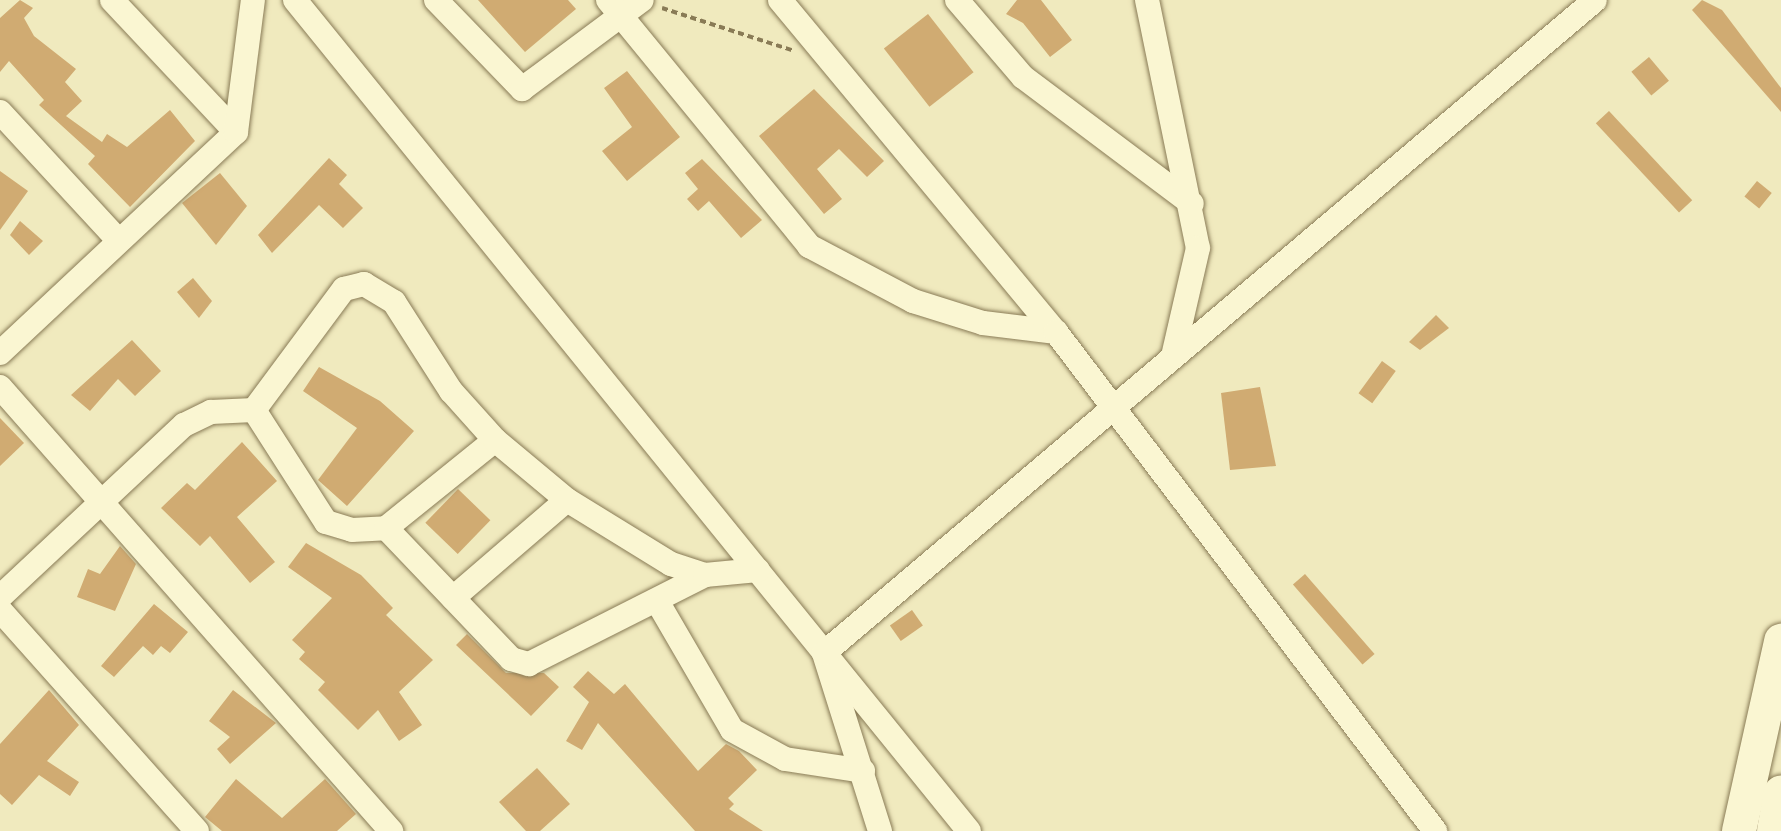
<!DOCTYPE html>
<style>
body{margin:0}
#map{position:relative;width:1781px;height:831px;overflow:hidden;background:#f0eabe;font-family:"Playfair Display",serif}
div>[style]{position:absolute}
[style*='--x']{left:calc(var(--x)*1px);top:calc(var(--y)*1px);width:calc(var(--w)*1px);rotate:calc(var(--a)*1deg)}
.building>*{inset:0;background:#d0ab72;transform-origin:0 0}
.path>*{height:4px;margin-top:-2px;transform-origin:0;background:repeating-linear-gradient(90deg,#897b56 0 6px,transparent 0 10px)}
.roads{filter:drop-shadow(0 0 2px #897b56) drop-shadow(0 0 2px #897b56)}
.street>*{height:24px;margin:-12px;padding:0 12px;transform-origin:12px;border-radius:12px;background:#faf6d2}
.secondary>*{height:34px;margin:-17px;padding:0 17px;transform-origin:17px;border-radius:17px;background:#faf6d2}
span{translate:-50% -50%;white-space:nowrap;text-align:center;line-height:1.15;-webkit-text-stroke:7px #f7f3ce;paint-order:stroke}
</style>
<div id="map">
<div class="building">
<i style="clip-path:polygon(20px 0,33px 8px,24px 18px,34px 36px,76px 69px,65px 82px,82px 101px,66px 116px,102px 142px,107px 134px,127px 147px,170px 110px,195px 141px,130px 207px,88px 164px,95px 156px,39px 105px,44px 100px,9px 61px,0 72px,0 18px)"></i>
<i style="clip-path:polygon(478px 0,568px 0,576px 9px,525px 52px)"></i>
<i style="clip-path:polygon(1017px 0,1041px 0,1072px 40px,1050px 57px,1023px 23px,1006px 14px)"></i>
<i style="clip-path:polygon(1702px 0,1722px 10px,1781px 88px,1781px 112px,1692px 10px)"></i>
<i style="left:928px;top:14px;width:74px;height:56px;rotate:52deg"></i>
<i style="left:1649px;top:57px;width:31px;height:23px;rotate:50deg"></i>
<i style="clip-path:polygon(627px 71px,680px 137px,627px 181px,602px 151px,632px 127px,604px 88px)"></i>
<i style="clip-path:polygon(814px 89px,884px 161px,867px 177px,839px 149px,817px 169px,842px 199px,824px 214px,759px 136px)"></i>
<i style="left:1609px;top:111px;width:122px;height:18px;rotate:47deg"></i>
<i style="clip-path:polygon(329px 158px,347px 175px,339px 184px,363px 208px,343px 228px,319px 205px,272px 253px,258px 235px)"></i>
<i style="clip-path:polygon(702px 159px,762px 220px,741px 238px,709px 201px,698px 211px,687px 199px,698px 189px,685px 173px)"></i>
<i style="clip-path:polygon(0 171px,28px 191px,0 230px)"></i>
<i style="clip-path:polygon(220px 173px,247px 206px,216px 245px,182px 203px)"></i>
<i style="left:1757px;top:181px;width:19px;height:20px;rotate:39deg"></i>
<i style="clip-path:polygon(20px 221px,43px 241px,29px 255px,10px 235px)"></i>
<i style="clip-path:polygon(193px 278px,212px 301px,199px 318px,177px 292px)"></i>
<i style="clip-path:polygon(1436px 315px,1449px 328px,1420px 350px,1409px 342px)"></i>
<i style="clip-path:polygon(132px 340px,161px 371px,135px 396px,118px 379px,90px 411px,71px 395px)"></i>
<i style="left:1382px;top:361px;width:17px;height:40px;rotate:36deg"></i>
<i style="clip-path:polygon(319px 367px,380px 401px,414px 431px,347px 506px,318px 480px,357px 428px,303px 391px)"></i>
<i style="clip-path:polygon(1260px 387px,1276px 466px,1230px 470px,1221px 393px)"></i>
<i style="clip-path:polygon(0 418px,24px 443px,0 466px)"></i>
<i style="clip-path:polygon(242px 442px,277px 481px,237px 517px,275px 562px,250px 583px,210px 536px,200px 546px,161px 508px,187px 483px,195px 490px)"></i>
<i style="left:458px;top:489px;width:45px;height:47px;rotate:44deg"></i>
<i style="clip-path:polygon(306px 543px,361px 575px,393px 608px,386px 615px,433px 660px,399px 692px,422px 725px,399px 741px,378px 710px,358px 730px,318px 690px,325px 682px,299px 659px,305px 652px,292px 640px,332px 598px,288px 567px)"></i>
<i style="clip-path:polygon(120px 546px,136px 564px,115px 611px,77px 597px,88px 569px,100px 574px)"></i>
<i style="left:1305px;top:574px;width:106px;height:16px;rotate:49deg"></i>
<i style="clip-path:polygon(154px 604px,188px 632px,170px 653px,161px 646px,153px 655px,143px 646px,114px 677px,101px 666px)"></i>
<i style="left:912px;top:610px;width:19px;height:27px;rotate:55deg"></i>
<i style="clip-path:polygon(467px 634px,506px 673px,544px 673px,559px 687px,531px 716px,456px 645px)"></i>
<i style="clip-path:polygon(588px 671px,614px 694px,625px 684px,698px 771px,726px 744px,739px 751px,757px 770px,728px 798px,734px 804px,729px 809px,763px 831px,695px 831px,598px 723px,582px 750px,566px 741px,589px 702px,573px 687px)"></i>
<i style="clip-path:polygon(49px 690px,79px 725px,47px 761px,79px 782px,70px 796px,39px 775px,12px 805px,0 794px,0 744px)"></i>
<i style="clip-path:polygon(233px 690px,276px 723px,230px 764px,217px 749px,230px 737px,209px 721px)"></i>
<i style="clip-path:polygon(537px 768px,570px 804px,540px 831px,526px 831px,499px 802px)"></i>
<i style="clip-path:polygon(236px 779px,282px 818px,325px 779px,356px 814px,337px 831px,222px 831px,205px 817px)"></i>
</div>
<div class="path">
<i style="--x:662;--y:8;--w:139;--a:18"></i>
</div>
<div class="roads">
<div class="street">
<i style="--x:112;--y:0;--w:181;--a:46.8"></i>
<i style="--x:295;--y:0;--w:1070;--a:50.96"></i>
<i style="--x:436;--y:0;--w:124;--a:46"></i>
<i style="--x:522;--y:89;--w:149;--a:-36.6"></i>
<i style="--x:608;--y:0;--w:318;--a:50.7"></i>
<i style="--x:809;--y:246;--w:118;--a:27.9"></i>
<i style="--x:913;--y:301;--w:73;--a:17.4"></i>
<i style="--x:983;--y:323;--w:74;--a:7"></i>
<i style="--x:780;--y:0;--w:432;--a:50.3"></i>
<i style="--x:1056;--y:332;--w:627;--a:52.78"></i>
<i style="--x:957;--y:0;--w:101;--a:49.4"></i>
<i style="--x:1023;--y:77;--w:211;--a:36.9"></i>
<i style="--x:1147;--y:0;--w:253;--a:78.4"></i>
<i style="--x:1198;--y:248;--w:111;--a:103"></i>
<i style="--x:0;--y:112;--w:174;--a:47.3"></i>
<i style="--x:0;--y:353;--w:323;--a:-43.1"></i>
<i style="--x:236;--y:132;--w:133;--a:-82.7"></i>
<i style="--x:0;--y:387;--w:592;--a:48.63"></i>
<i style="--x:254;--y:410;--w:133;--a:57.3"></i>
<i style="--x:326;--y:522;--w:27;--a:17"></i>
<i style="--x:352;--y:530;--w:34;--a:-3"></i>
<i style="--x:386;--y:528;--w:140;--a:-38.9"></i>
<i style="--x:386;--y:528;--w:181;--a:46.3"></i>
<i style="--x:511;--y:659;--w:19;--a:16"></i>
<i style="--x:529;--y:664;--w:197;--a:-26.8"></i>
<i style="--x:0;--y:597;--w:252;--a:-43.1"></i>
<i style="--x:184;--y:425;--w:30;--a:-26"></i>
<i style="--x:211;--y:412;--w:43;--a:-2.7"></i>
<i style="--x:254;--y:410;--w:151;--a:-53.4"></i>
<i style="--x:344;--y:289;--w:21;--a:-14"></i>
<i style="--x:364;--y:284;--w:35;--a:31"></i>
<i style="--x:394;--y:302;--w:106;--a:57.4"></i>
<i style="--x:451;--y:391;--w:66;--a:48.1"></i>
<i style="--x:495;--y:440;--w:94;--a:39.8"></i>
<i style="--x:567;--y:500;--w:122;--a:31.6"></i>
<i style="--x:671;--y:564;--w:36;--a:18"></i>
<i style="--x:705;--y:575;--w:53;--a:-5.4"></i>
<i style="--x:453;--y:598;--w:150;--a:-40.7"></i>
<i style="--x:657;--y:601;--w:149;--a:59.8"></i>
<i style="--x:732;--y:730;--w:60;--a:28.7"></i>
<i style="--x:785;--y:759;--w:79;--a:8.7"></i>
<i style="--x:0;--y:610;--w:296;--a:48.3"></i>
<i style="--x:880;--y:831;--w:187;--a:-107.5"></i>
<i style="--x:824;--y:653;--w:1010;--a:-40.26"></i>
</div>
<div class="secondary">
<i style="--x:1739;--y:831;--w:195;--a:-77.5"></i>
<i style="--x:1774;--y:831;--w:39;--a:-80"></i>
</div>
</div>
</div>
